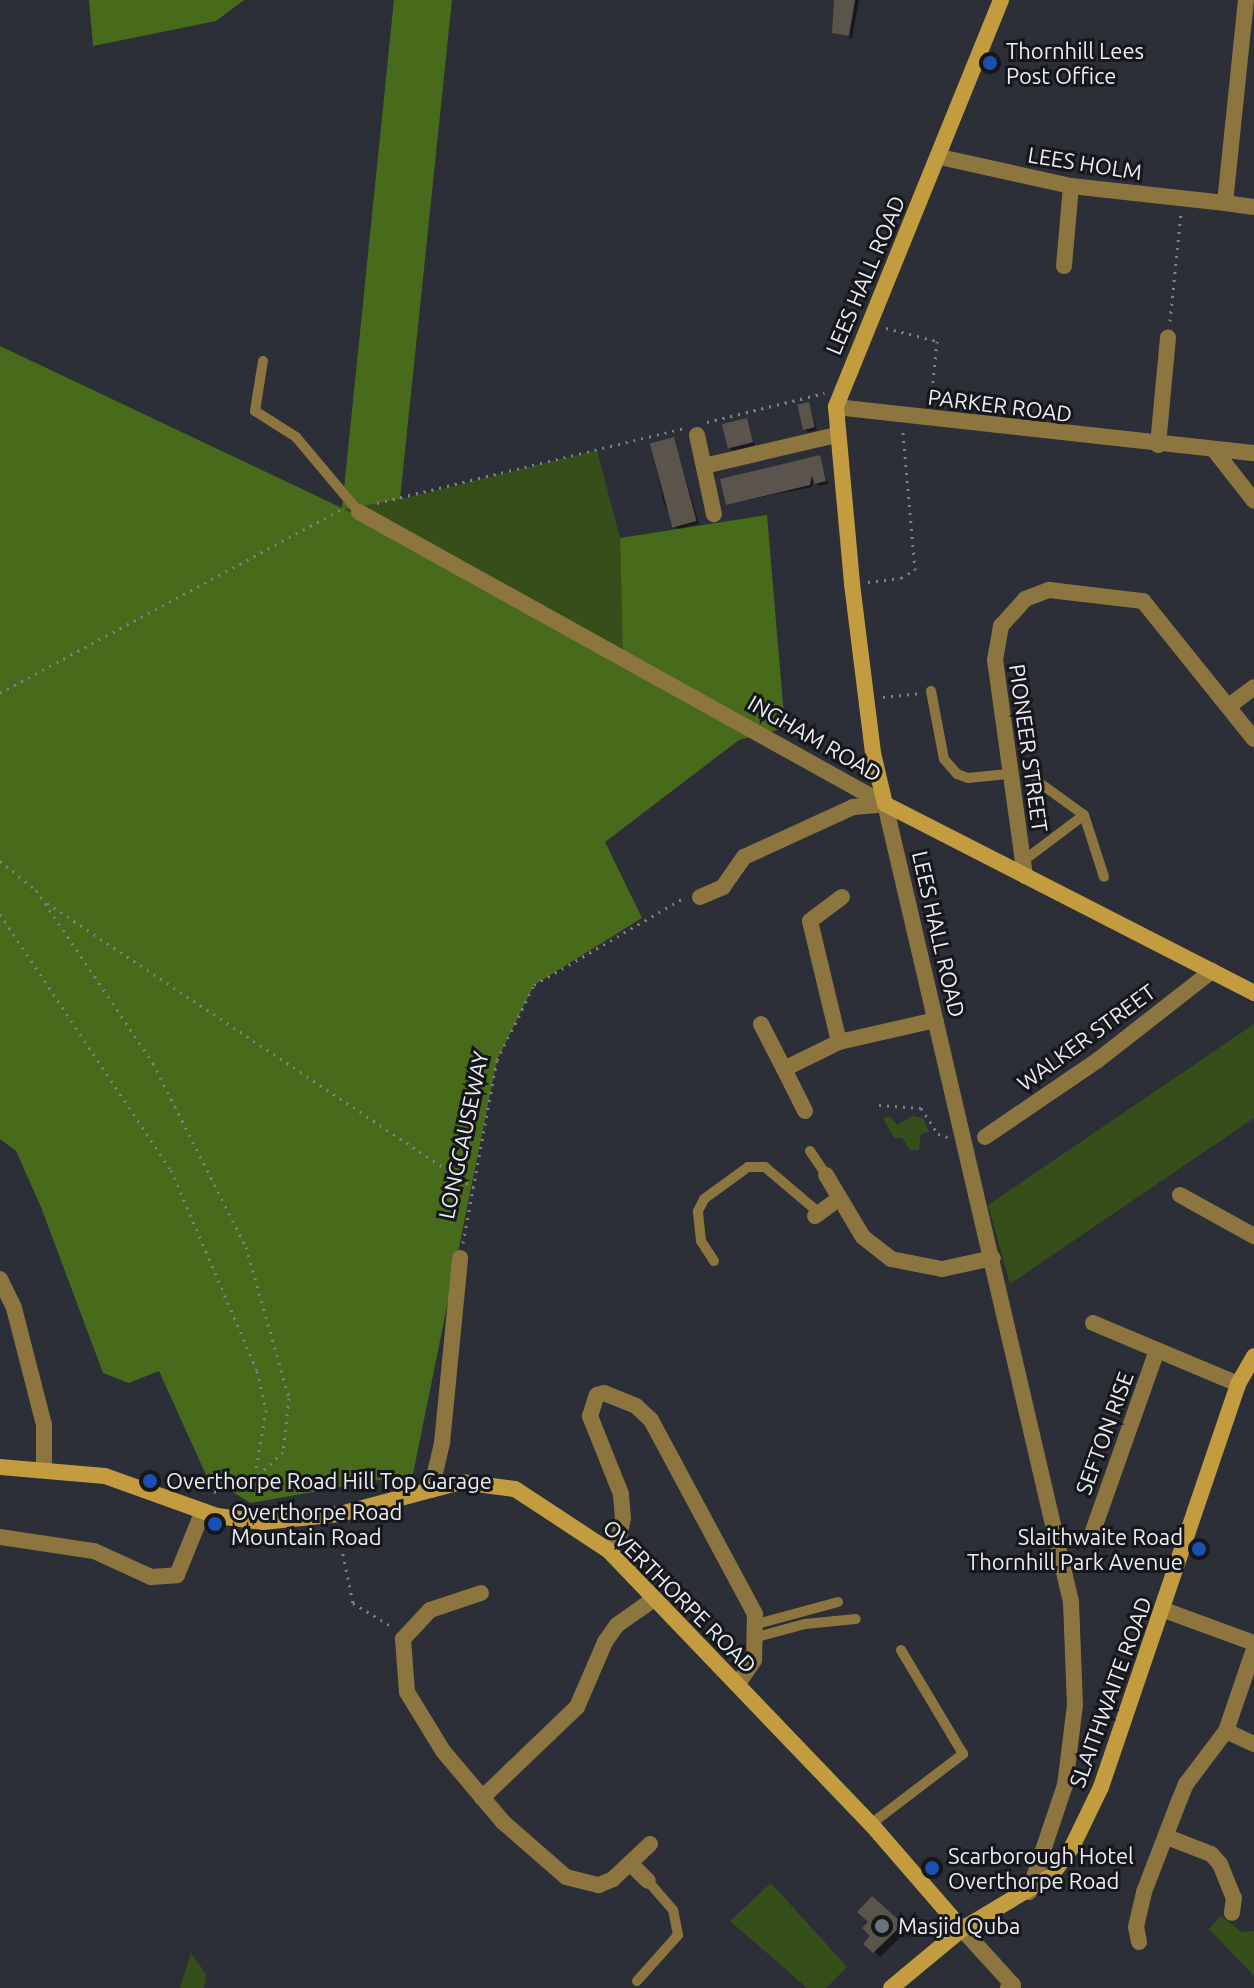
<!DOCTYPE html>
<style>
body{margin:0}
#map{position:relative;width:1254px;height:1988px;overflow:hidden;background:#2c2f37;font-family:Ubuntu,sans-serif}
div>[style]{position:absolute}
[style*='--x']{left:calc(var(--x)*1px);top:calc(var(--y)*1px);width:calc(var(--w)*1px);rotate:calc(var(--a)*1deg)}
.green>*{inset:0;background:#364e1a}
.forest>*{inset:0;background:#486b1b}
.shadow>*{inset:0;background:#0007}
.building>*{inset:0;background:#5a544d;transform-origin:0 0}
.path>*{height:3px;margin-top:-1.5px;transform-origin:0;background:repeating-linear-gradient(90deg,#7e8188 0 2px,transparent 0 8px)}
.lane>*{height:10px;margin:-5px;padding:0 5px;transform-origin:5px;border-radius:5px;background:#8d753f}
.street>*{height:16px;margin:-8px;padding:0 8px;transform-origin:8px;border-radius:8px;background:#8d753f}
.secondary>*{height:16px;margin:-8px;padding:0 8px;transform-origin:8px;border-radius:8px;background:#c29c3f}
.dots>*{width:22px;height:22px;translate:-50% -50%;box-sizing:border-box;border:4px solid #16171b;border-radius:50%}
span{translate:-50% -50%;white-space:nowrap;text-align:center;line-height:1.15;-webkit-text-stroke:6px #16171b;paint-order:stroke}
.poi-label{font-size:22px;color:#ebedf2}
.left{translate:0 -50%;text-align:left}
.right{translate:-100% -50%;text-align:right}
.street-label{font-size:22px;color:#ebedf2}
</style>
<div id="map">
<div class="green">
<i style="clip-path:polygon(597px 450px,620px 538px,624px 655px,342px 508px,401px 499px)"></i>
<i style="clip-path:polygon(1254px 1024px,1254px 1118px,1010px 1284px,988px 1205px)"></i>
<i style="clip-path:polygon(890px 1116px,897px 1125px,912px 1116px,923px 1118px,929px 1132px,921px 1134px,919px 1150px,910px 1150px,902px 1138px,894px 1138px,883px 1118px)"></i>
<i style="clip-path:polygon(771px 1883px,847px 1967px,826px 1988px,807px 1988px,730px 1921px)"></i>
<i style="clip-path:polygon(1221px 1916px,1242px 1932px,1254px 1931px,1254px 1976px,1209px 1929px)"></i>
<i style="clip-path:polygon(191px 1953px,206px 1974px,204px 1988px,180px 1988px)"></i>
</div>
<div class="forest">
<i style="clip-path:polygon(89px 0,244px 0,216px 21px,93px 46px)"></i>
<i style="clip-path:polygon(394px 0,452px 0,400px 499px,344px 509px,623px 655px,620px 538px,767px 515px,785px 728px,739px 740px,605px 842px,642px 918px,534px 985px,497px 1060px,413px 1474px,251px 1503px,207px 1477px,159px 1371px,129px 1383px,103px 1373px,41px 1207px,16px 1151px,0 1139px,0 346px,342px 508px)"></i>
</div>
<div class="shadow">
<i style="clip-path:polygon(837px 0,859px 0,852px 38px,834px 32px)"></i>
<i style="clip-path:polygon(809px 404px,817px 430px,808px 432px,805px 429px)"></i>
<i style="clip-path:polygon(746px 421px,755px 445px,732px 451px,729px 447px)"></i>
<i style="clip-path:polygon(674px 439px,699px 524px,677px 529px,664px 503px,651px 444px)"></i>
<i style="clip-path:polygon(820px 458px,828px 484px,819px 486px,814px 481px,812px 487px,728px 504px)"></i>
<i style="clip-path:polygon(873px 1899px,907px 1931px,880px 1957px,866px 1944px,873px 1936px)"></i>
</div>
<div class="building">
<i style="clip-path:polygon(834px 0,855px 0,849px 36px,832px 33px)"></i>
<i style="left:809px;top:402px;width:26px;height:12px;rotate:77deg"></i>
<i style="left:747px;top:418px;width:25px;height:26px;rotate:76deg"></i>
<i style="left:674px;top:437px;width:87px;height:25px;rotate:75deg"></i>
<i style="clip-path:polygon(820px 455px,826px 481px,814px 484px,812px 475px,810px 485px,726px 505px,720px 479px)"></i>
<i style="clip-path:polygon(872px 1896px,903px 1924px,873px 1953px,863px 1944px,870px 1936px,862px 1928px,868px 1922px,857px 1912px)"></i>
</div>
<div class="path">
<i style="--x:1170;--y:321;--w:109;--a:-84.2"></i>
<i style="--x:886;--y:328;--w:53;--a:14.3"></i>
<i style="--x:937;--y:341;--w:60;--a:95.7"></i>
<i style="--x:707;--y:422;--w:121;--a:-13.9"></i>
<i style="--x:377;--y:503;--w:316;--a:-13.7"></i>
<i style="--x:868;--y:582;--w:33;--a:-7"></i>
<i style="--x:901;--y:578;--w:16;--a:-30"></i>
<i style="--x:915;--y:570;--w:139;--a:-95"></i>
<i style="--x:0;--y:693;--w:388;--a:-28.3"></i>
<i style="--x:883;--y:697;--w:36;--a:-6"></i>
<i style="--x:0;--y:861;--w:46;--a:38.9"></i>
<i style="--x:36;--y:890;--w:209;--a:55.9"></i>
<i style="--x:153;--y:1063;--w:206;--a:63.2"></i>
<i style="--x:246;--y:1247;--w:157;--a:74.1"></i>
<i style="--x:289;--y:1398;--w:54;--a:96.3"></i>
<i style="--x:283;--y:1452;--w:40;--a:137"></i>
<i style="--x:254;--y:1479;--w:48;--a:161.9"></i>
<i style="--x:47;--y:903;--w:513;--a:33.72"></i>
<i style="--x:0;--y:914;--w:308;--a:56.3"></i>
<i style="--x:171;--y:1170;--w:219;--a:66.8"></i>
<i style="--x:257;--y:1371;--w:40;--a:77"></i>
<i style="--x:266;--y:1410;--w:66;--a:99.6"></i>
<i style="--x:879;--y:1105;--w:42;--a:4.1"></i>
<i style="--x:921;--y:1108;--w:31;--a:57"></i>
<i style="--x:938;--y:1134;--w:10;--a:17"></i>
<i style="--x:463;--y:1243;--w:186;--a:-79.5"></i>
<i style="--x:497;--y:1060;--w:84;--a:-63.7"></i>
<i style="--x:534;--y:985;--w:175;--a:-30.2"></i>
<i style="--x:338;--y:1530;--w:75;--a:78.4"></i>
<i style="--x:353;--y:1603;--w:44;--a:31.2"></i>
</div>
<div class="lane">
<i style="--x:263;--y:361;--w:51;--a:99.1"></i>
<i style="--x:255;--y:411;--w:49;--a:32.4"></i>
<i style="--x:296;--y:437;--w:98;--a:50"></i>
<i style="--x:931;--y:691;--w:69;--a:79.2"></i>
<i style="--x:944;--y:759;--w:20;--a:49"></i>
<i style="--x:957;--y:774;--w:12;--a:20"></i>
<i style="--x:968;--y:778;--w:40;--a:-5.7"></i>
<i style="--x:1037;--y:781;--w:58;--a:35.9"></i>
<i style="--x:1084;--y:815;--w:65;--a:72.1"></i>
<i style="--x:1023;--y:861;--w:76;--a:-37"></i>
<i style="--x:810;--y:1151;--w:29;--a:56"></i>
<i style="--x:714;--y:1261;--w:24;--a:-123"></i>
<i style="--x:701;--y:1241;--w:30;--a:-96"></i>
<i style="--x:698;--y:1211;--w:13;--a:-63"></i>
<i style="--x:704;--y:1199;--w:54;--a:-36"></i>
<i style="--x:748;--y:1167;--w:17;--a:0"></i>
<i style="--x:765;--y:1167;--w:70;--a:40.3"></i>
<i style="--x:757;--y:1624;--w:84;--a:-15.2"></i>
<i style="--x:757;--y:1637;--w:50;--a:-15.2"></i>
<i style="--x:805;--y:1624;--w:51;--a:-5.6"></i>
<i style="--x:871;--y:1824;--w:116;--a:-37.3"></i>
<i style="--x:963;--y:1754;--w:121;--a:-120.8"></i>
<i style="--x:637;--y:1981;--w:62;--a:-48.3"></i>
<i style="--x:678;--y:1935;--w:25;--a:-101"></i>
<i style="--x:673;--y:1910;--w:38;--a:-131"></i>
</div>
<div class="street">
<i style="--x:940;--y:157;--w:134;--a:12.5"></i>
<i style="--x:1071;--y:186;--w:155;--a:6.3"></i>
<i style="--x:1225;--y:203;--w:204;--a:-84.1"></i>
<i style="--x:1225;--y:203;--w:29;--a:8"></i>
<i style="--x:1064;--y:266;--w:80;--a:-85"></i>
<i style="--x:836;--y:407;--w:421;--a:6.3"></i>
<i style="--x:697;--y:435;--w:81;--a:77.9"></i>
<i style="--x:1158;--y:445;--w:108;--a:-84.7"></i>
<i style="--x:1215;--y:451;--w:63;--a:52"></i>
<i style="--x:704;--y:466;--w:136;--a:-13.2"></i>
<i style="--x:359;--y:512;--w:602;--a:29.04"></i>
<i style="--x:1229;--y:706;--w:31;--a:-37"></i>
<i style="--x:885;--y:804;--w:819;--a:76.88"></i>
<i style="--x:1071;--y:1602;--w:103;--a:87.8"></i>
<i style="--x:1075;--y:1705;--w:81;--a:97.1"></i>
<i style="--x:1065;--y:1785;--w:113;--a:108.6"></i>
<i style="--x:1025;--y:876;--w:218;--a:-97.9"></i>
<i style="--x:995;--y:660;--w:35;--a:-80"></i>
<i style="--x:1001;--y:626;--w:36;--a:-48"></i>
<i style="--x:1025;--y:599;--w:26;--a:-21"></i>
<i style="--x:1049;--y:590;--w:95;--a:6.7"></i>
<i style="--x:1143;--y:601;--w:177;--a:51.2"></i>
<i style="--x:700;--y:897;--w:25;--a:-23"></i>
<i style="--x:723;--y:887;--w:37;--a:-55"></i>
<i style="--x:744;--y:857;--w:120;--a:-24.6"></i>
<i style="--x:853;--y:807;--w:32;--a:-5"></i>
<i style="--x:761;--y:1024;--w:51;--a:62.9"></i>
<i style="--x:784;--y:1069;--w:61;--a:-26.1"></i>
<i style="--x:839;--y:1042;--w:99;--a:-12.8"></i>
<i style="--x:839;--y:1042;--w:124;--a:-103.5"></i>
<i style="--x:810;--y:921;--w:40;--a:-37"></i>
<i style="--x:784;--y:1069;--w:47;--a:63.4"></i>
<i style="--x:985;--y:1137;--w:137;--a:-34.3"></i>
<i style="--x:1098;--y:1060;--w:145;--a:-38"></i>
<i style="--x:826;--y:1175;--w:72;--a:59.2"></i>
<i style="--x:863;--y:1237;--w:36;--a:38"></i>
<i style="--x:891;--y:1259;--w:52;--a:11.1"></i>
<i style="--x:942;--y:1269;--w:52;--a:-12.2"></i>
<i style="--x:1180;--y:1195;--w:85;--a:29"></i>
<i style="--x:815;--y:1216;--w:27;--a:-36"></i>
<i style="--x:0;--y:1279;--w:32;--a:64"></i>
<i style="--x:14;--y:1308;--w:121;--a:75.6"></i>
<i style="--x:44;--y:1425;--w:42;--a:90"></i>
<i style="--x:1093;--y:1323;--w:157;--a:22.8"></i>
<i style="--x:431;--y:1490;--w:48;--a:-76.8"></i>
<i style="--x:442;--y:1443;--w:186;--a:-84.4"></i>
<i style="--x:1093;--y:1531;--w:192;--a:-70.5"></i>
<i style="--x:0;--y:1537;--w:95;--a:8.5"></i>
<i style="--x:94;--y:1551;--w:63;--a:24.5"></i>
<i style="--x:151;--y:1577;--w:26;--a:-4"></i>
<i style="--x:177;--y:1575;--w:69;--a:-67.9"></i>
<i style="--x:608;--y:1550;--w:16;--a:-47"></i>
<i style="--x:619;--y:1538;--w:20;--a:-79"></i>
<i style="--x:623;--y:1518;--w:24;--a:-95"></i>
<i style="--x:621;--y:1494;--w:84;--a:-111.7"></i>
<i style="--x:590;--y:1416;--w:22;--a:-72"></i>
<i style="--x:597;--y:1395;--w:7;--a:-16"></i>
<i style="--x:604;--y:1393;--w:35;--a:22"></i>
<i style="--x:636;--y:1406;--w:21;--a:43"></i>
<i style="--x:651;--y:1420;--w:220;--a:61.8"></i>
<i style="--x:755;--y:1614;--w:46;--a:91.2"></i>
<i style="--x:754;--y:1660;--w:29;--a:124"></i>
<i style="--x:481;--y:1593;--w:54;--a:161.6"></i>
<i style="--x:430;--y:1610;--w:40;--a:133"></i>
<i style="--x:403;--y:1639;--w:53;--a:85.7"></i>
<i style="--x:407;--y:1692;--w:69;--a:58.6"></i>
<i style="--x:443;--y:1751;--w:93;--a:49.8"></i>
<i style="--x:503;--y:1822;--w:84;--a:41.1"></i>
<i style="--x:566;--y:1877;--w:34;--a:14"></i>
<i style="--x:599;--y:1885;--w:15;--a:-23"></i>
<i style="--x:613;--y:1879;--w:51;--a:-43.4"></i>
<i style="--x:1164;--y:1610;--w:96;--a:20.1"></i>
<i style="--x:1226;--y:1731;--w:31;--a:25"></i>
<i style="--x:482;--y:1798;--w:132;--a:-43.8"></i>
<i style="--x:577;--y:1707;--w:71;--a:-66.7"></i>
<i style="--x:605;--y:1642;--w:21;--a:-55"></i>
<i style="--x:617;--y:1625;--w:45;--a:-35.1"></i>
<i style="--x:1167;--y:1837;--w:47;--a:21.1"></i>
<i style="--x:1211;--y:1854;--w:13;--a:48"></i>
<i style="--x:1220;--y:1864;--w:37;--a:68"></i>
<i style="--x:1234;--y:1898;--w:15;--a:98"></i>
<i style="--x:630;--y:1863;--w:25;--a:45"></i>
<i style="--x:962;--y:1929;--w:76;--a:47.7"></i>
<i style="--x:1013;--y:1985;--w:6;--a:149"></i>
<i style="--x:1139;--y:1942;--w:15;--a:-101"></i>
<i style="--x:1136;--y:1927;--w:36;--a:-77"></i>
<i style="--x:1144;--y:1892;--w:92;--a:-69"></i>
<i style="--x:1177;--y:1806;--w:24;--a:-68"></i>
<i style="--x:1186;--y:1784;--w:66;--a:-53"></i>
<i style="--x:1226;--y:1731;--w:87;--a:-71.1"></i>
</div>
<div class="secondary">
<i style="--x:1001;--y:0;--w:439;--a:112.1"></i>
<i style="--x:836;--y:407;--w:178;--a:84.8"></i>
<i style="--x:852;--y:584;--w:170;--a:82.9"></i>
<i style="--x:873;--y:753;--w:52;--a:76.8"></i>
<i style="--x:885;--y:804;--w:415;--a:27.1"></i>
<i style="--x:0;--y:1467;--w:105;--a:4.9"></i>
<i style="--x:105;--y:1476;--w:119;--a:19.7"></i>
<i style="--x:217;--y:1516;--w:46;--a:7.4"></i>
<i style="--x:263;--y:1522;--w:77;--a:-5.9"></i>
<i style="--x:340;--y:1514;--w:125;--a:-14.8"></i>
<i style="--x:461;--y:1482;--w:54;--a:7.4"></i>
<i style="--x:515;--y:1489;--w:111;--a:33.3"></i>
<i style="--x:608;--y:1550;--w:380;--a:46.2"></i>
<i style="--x:871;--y:1824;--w:139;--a:49.1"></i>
<i style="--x:891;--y:1988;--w:92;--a:-39.7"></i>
<i style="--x:962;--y:1929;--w:104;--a:-30.8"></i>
<i style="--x:1051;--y:1876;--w:36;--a:-54"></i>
<i style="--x:1072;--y:1847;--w:67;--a:-64.2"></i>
<i style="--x:1101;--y:1787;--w:426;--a:-71.2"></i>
<i style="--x:1238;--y:1384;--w:32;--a:-60"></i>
</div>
<div class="dots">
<i style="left:990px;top:63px;background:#1a4fb4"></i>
<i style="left:150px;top:1481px;background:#1a4fb4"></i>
<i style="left:215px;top:1524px;background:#1a4fb4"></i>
<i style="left:1199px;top:1549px;background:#1a4fb4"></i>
<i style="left:932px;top:1868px;background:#1a4fb4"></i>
<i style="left:882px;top:1926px;background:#6b7280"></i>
</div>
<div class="poi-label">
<span class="left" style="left:1006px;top:63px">Thornhill Lees<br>Post Office</span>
<span class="left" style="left:166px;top:1481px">Overthorpe Road Hill Top Garage</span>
<span class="left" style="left:231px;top:1524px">Overthorpe Road<br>Mountain Road</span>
<span class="right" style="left:1183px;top:1549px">Slaithwaite Road<br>Thornhill Park Avenue</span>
<span class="left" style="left:948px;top:1868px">Scarborough Hotel<br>Overthorpe Road</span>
<span class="left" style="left:898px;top:1926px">Masjid Quba</span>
</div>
<div class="street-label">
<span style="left:1085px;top:163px;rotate:9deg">LEES HOLM</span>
<span style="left:865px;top:275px;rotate:-67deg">LEES HALL ROAD</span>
<span style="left:1000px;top:405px;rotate:7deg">PARKER ROAD</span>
<span style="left:815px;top:738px;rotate:30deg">INGHAM ROAD</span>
<span style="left:1029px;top:748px;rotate:82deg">PIONEER STREET</span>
<span style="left:939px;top:934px;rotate:77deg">LEES HALL ROAD</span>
<span style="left:1086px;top:1037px;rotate:-36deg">WALKER STREET</span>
<span style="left:463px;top:1135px;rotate:-78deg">LONGCAUSEWAY</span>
<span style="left:1104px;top:1433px;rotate:-70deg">SEFTON RISE</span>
<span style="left:680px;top:1596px;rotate:45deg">OVERTHORPE ROAD</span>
<span style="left:1110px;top:1692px;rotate:-70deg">SLAITHWAITE ROAD</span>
</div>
</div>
